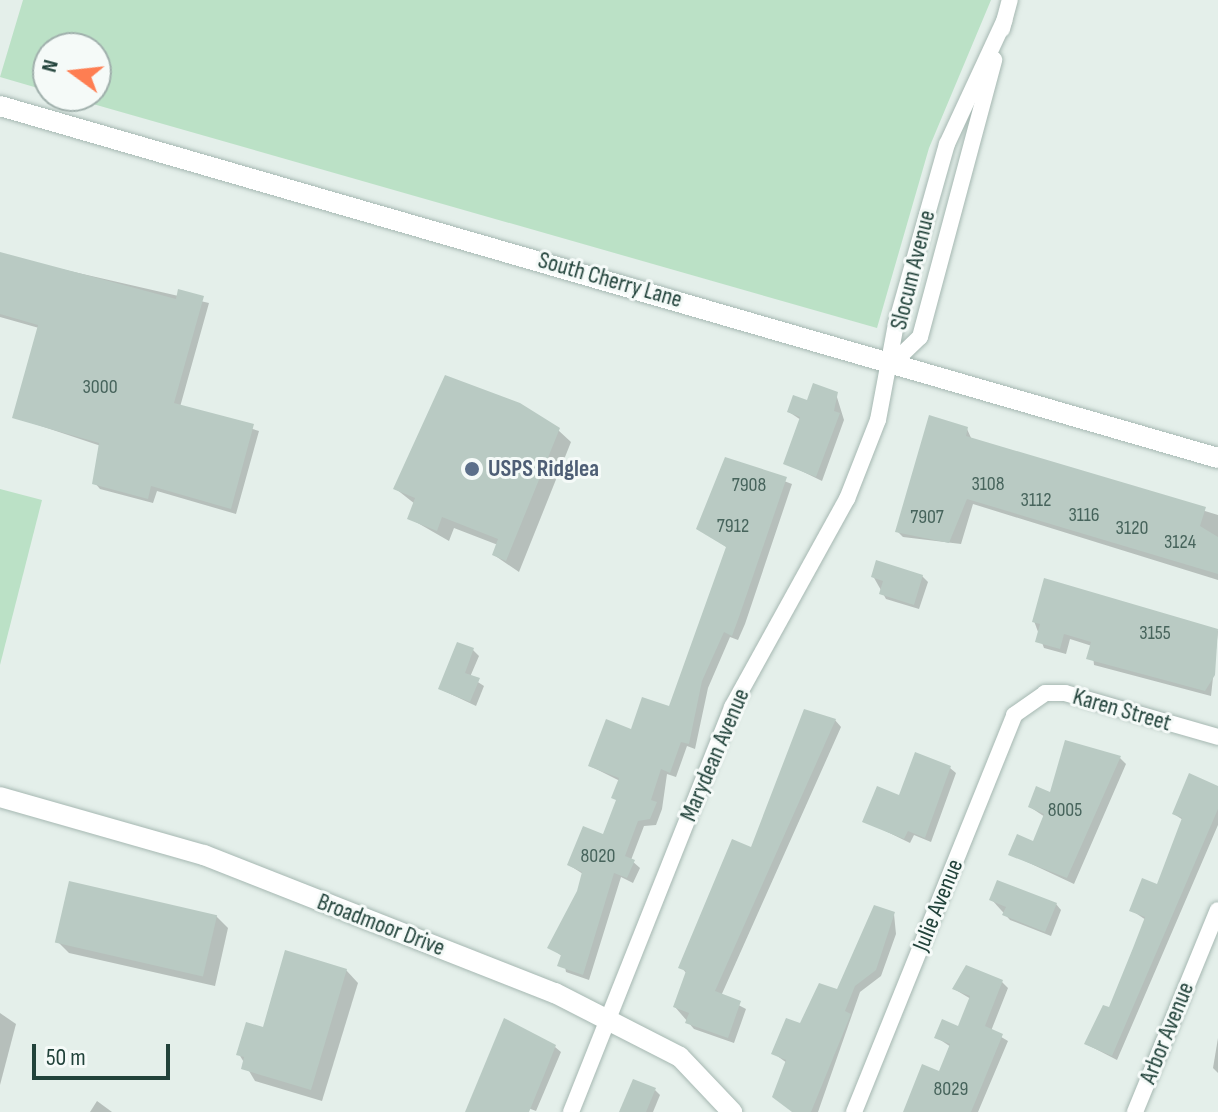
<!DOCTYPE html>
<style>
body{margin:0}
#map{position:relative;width:1218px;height:1112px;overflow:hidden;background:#e4efea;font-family:"Sofia Sans Condensed",sans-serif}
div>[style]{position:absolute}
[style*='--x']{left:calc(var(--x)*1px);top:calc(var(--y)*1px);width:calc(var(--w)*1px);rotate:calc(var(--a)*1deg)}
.green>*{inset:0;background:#bbe1c6}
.shadow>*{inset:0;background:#0003}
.building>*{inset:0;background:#b9cac3;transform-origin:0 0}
.roads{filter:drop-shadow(0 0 2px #a6b8b2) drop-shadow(0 0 2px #a6b8b2)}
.minor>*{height:16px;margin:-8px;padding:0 8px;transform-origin:8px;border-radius:8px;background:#fff}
.tertiary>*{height:20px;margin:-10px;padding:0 10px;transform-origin:10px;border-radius:10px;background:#fff}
.dots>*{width:22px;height:22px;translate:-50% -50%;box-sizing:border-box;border:4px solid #f5faf8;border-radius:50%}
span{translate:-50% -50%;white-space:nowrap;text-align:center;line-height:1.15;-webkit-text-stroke:6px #f5faf8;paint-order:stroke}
.number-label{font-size:20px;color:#47645c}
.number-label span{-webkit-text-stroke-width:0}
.street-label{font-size:24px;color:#21423a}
.service-label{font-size:24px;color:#4e5e75;font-weight:700}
.left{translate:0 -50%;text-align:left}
.north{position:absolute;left:32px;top:32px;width:80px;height:80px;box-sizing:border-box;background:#f5faf8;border:2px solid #a0b0ac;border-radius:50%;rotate:285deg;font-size:22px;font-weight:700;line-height:32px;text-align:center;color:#21423a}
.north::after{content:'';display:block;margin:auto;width:28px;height:36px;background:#fe7e52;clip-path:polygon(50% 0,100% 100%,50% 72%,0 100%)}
.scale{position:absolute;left:32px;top:1044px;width:138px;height:36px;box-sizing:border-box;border:4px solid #21423a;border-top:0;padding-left:10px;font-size:24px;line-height:28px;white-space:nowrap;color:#21423a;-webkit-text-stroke:6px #f5faf8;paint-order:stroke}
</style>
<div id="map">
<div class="green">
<i style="clip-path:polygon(23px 0,991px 0,929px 148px,877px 328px,65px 96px,96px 96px,96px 48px,48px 48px,48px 91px,0 77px)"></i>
<i style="clip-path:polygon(0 489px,42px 500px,0 665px)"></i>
</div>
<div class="shadow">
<i style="clip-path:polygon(0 255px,209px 303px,180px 407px,259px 431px,236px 514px,157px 491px,153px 503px,100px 489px,95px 483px,101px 446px,14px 417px,39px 328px,0 317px)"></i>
<i style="clip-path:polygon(836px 394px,844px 420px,822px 481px,785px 463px,801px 420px,789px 412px)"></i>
<i style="clip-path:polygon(967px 429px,972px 440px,1218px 515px,1218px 580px,973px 504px,961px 544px,903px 537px,897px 531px)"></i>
<i style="clip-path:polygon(558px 430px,571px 442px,519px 572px,494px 555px,498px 545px,454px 528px,449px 541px,409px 518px,415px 504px,396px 489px)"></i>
<i style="clip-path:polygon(726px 459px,792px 484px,745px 624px,738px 640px,730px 637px,708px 688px,695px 749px,687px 746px,676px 777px,667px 774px,662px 809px,656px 825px,644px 826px,631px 860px,640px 868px,633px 883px,621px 877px,589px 980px,566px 972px,563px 957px,550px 947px,579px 892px,583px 874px,569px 865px,604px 837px,618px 802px,620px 781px,590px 766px,670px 709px,728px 548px,698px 528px)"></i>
<i style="clip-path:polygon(873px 576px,922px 576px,928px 582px,919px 609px,886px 599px)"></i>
<i style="clip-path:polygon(1046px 580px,1218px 631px,1211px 696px,1094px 665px,1092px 646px,1070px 639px,1066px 654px,1044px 648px,1034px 621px)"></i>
<i style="clip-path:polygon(473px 650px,479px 656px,470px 677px,484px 686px,476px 706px,440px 689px)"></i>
<i style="clip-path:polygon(835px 720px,841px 727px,721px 996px,746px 1009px,734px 1043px,694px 1029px,675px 1007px,687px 974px,681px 967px)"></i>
<i style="clip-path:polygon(1120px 758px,1126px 764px,1074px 884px,1010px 854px,1034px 843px,1045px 817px,1030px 807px)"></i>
<i style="clip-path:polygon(950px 768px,956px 773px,931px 842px,914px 835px,910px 843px,865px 821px)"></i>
<i style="clip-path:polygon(1218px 790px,1218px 825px,1117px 1060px,1086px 1044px,1110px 1010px,1146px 920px,1131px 910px,1158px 886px,1183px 820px,1174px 814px)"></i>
<i style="clip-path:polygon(992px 900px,1056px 904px,1061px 910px,1051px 936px,1010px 920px)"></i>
<i style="clip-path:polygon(894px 914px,896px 934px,881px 976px,860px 992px,818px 1112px,793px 1112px,787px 1063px,773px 1053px,838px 992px)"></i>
<i style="clip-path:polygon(216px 916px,228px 928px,215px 986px,69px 953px,57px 941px)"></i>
<i style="clip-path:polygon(346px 970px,358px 983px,322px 1101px,255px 1081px,239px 1054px)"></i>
<i style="clip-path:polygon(1002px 982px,1008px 988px,991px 1031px,1008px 1041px,978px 1112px,905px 1112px,941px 1074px,951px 1047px,936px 1037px,959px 1029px,971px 999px,954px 989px)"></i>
<i style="clip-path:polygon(0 1013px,16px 1024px,0 1085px)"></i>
<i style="clip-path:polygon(1218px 1038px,1218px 1073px,1213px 1068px)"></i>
<i style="clip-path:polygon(555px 1047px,561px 1052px,536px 1111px,520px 1105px,517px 1112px,467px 1112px)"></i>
<i style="clip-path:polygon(655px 1090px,660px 1095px,653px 1112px,621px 1112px)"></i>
<i style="clip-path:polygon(97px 1101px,112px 1112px,90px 1112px)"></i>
</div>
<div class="building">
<i style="clip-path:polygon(0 252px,176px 299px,178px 289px,204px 296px,174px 403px,254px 424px,231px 509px,151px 486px,148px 499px,92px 484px,99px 443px,12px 418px,38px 325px,0 314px)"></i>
<i style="clip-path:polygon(445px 375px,520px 403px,560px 428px,506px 561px,492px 555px,498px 539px,442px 517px,437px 531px,407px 519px,415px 498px,393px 489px)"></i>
<i style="clip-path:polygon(813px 383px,838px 392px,834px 411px,840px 413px,816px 477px,783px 464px,800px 417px,787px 412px,793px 395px,807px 400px)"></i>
<i style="clip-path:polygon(929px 415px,968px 427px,966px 436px,1206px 507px,1200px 526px,1218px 537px,1218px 574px,967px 499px,949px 543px,895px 532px)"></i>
<i style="clip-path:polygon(725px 457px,787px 477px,739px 617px,732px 636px,724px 632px,702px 681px,689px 744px,681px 742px,670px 773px,661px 769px,651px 800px,657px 802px,650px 819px,638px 821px,625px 856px,635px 860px,627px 878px,614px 873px,583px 975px,557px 966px,561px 955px,547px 948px,577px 891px,582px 872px,567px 865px,583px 826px,603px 834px,616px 800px,611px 798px,619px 778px,588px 766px,606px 719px,631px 729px,642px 697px,669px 706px,726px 547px,696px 529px)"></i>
<i style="clip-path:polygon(876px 560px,923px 575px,914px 605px,879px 594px,883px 581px,871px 577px)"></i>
<i style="clip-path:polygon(1044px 578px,1218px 629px,1215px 675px,1205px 691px,1086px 659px,1091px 642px,1064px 634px,1060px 649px,1035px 642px,1040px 624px,1032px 622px)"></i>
<i style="clip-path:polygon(457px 642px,474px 648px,465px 673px,480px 678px,470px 702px,438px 689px)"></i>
<i style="clip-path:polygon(804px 709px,836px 719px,715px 991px,741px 1001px,728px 1038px,685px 1023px,689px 1013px,673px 1007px,686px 971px,678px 968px,732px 839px,751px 847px)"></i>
<i style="clip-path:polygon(1065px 740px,1121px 756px,1067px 878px,1008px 855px,1017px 834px,1033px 841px,1044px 814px,1028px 807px,1036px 786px,1050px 792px)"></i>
<i style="clip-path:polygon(915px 752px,951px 766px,925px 838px,908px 831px,904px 839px,862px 822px,877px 786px,899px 795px)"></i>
<i style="clip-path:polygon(1189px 773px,1218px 786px,1218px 809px,1112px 1056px,1084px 1044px,1103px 1005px,1109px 1007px,1133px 948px,1145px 917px,1129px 911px,1142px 878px,1157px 884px,1182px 818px,1172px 814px)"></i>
<i style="clip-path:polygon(997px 880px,1057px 903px,1045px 932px,1002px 915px,1006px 907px,989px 900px)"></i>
<i style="left:69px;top:881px;width:152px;height:63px;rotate:13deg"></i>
<i style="clip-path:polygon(874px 905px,895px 912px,876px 970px,855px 986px,845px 1011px,851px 1014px,811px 1112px,792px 1112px,772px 1097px,786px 1060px,771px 1054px,786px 1018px,800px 1023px,819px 983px,837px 989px)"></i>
<i style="clip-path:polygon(285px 950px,347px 969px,311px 1090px,241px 1069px,244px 1057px,236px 1055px,246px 1022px,263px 1027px)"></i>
<i style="clip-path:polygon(966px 965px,1003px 980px,985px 1026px,1003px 1034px,971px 1112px,903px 1112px,922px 1064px,939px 1071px,950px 1044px,934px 1038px,942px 1019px,958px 1026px,970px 996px,952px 989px)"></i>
<i style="clip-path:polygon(504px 1018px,556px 1045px,547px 1068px,529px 1112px,465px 1112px)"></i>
<i style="clip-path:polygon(633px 1079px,656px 1088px,646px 1112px,619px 1112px)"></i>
</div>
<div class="roads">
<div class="minor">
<i style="--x:1002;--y:29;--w:30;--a:-75"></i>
<i style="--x:894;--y:362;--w:36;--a:-44"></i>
<i style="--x:920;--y:337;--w:287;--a:-75"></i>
<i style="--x:571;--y:1112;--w:436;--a:-68.3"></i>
<i style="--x:732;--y:707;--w:238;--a:-61.1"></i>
<i style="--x:847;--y:499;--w:85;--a:-68.6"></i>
<i style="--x:878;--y:420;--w:98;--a:-79.4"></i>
<i style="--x:896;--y:324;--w:187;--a:-74.2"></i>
<i style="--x:947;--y:144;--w:136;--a:-65.1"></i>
<i style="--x:854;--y:1112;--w:428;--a:-68"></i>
<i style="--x:1014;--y:715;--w:38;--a:-35"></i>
<i style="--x:1045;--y:693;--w:20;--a:0"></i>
<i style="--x:1065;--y:693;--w:159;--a:16"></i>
<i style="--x:1135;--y:1112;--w:218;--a:-67.7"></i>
</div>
<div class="tertiary">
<i style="--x:0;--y:106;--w:1268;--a:16.12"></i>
<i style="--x:0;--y:797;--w:212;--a:15.9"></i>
<i style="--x:204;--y:855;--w:377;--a:21.5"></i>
<i style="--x:555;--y:993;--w:140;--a:27.1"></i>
<i style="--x:680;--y:1057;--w:76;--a:46.6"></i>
</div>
</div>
<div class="dots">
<i style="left:472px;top:469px;background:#5c6f8a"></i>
</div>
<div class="number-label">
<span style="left:100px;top:387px">3000</span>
<span style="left:988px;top:484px">3108</span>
<span style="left:749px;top:485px">7908</span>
<span style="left:1036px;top:500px">3112</span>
<span style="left:1084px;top:515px">3116</span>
<span style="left:927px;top:517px">7907</span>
<span style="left:733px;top:526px">7912</span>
<span style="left:1132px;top:528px">3120</span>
<span style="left:1180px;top:542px">3124</span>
<span style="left:1155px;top:633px">3155</span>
<span style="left:1065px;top:810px">8005</span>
<span style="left:598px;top:856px">8020</span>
<span style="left:951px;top:1089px">8029</span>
</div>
<div class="street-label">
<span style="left:913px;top:270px;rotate:-76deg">Slocum Avenue</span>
<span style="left:610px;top:280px;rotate:16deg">South Cherry Lane</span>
<span style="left:1122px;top:710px;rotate:16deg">Karen Street</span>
<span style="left:715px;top:755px;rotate:-67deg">Marydean Avenue</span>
<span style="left:938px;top:905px;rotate:-68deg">Julie Avenue</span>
<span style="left:381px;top:925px;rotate:21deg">Broadmoor Drive</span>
<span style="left:1167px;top:1033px;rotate:-68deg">Arbor Avenue</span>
</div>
<div class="service-label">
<span class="left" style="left:488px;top:469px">USPS Ridglea</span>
</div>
<div class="north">N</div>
<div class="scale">50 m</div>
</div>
